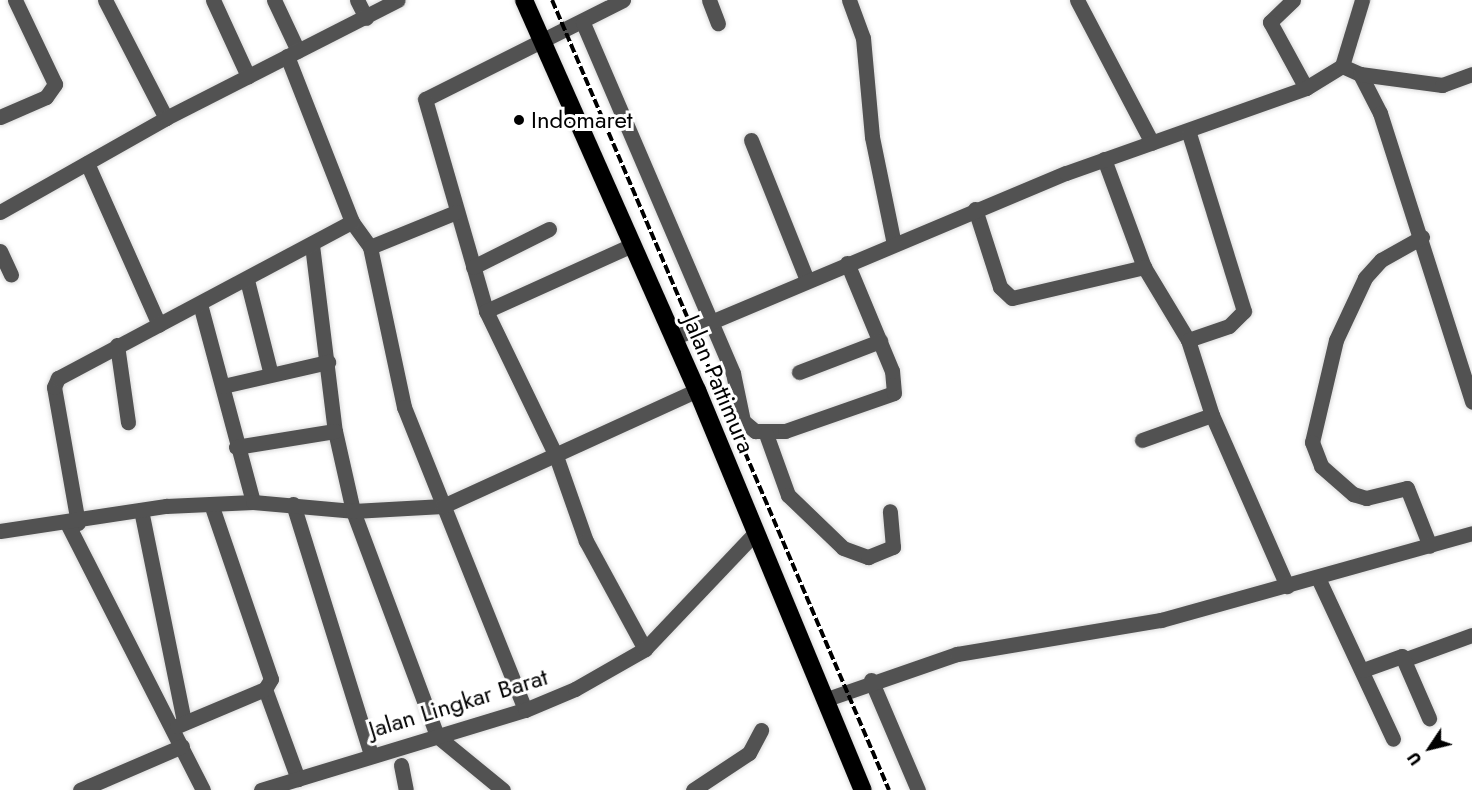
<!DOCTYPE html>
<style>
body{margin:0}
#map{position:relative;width:1472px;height:790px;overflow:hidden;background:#fff;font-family:Jost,sans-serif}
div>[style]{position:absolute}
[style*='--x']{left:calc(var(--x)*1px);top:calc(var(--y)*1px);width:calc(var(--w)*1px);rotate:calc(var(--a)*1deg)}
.roads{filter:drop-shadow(0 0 2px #dbdbdb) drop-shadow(0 0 2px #dbdbdb)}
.minor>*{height:15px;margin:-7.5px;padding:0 7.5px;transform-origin:7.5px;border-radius:7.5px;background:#525252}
.highway>*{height:18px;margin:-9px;padding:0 9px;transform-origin:9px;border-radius:9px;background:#000}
.rail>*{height:4px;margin-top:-2px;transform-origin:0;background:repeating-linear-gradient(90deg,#000 0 9px,transparent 0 12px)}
.dots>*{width:16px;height:16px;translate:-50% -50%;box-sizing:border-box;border:3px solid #fff;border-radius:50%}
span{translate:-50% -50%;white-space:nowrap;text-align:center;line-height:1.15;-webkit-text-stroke:6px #fff;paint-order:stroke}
.poi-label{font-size:24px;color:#000}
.left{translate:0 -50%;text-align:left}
.street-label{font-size:24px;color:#000}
.north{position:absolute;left:1400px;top:718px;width:60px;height:60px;-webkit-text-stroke:4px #fff;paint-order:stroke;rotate:235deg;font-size:16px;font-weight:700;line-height:24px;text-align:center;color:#000}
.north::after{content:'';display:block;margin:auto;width:21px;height:27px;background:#000;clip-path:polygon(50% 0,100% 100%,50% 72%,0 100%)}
</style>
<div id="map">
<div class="roads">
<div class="minor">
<i style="--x:105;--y:0;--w:133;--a:62.7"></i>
<i style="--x:213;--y:0;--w:84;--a:65.3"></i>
<i style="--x:274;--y:0;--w:56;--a:64.8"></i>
<i style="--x:357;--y:0;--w:20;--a:63"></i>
<i style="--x:623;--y:0;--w:221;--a:153.4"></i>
<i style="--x:425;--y:99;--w:221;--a:73.9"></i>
<i style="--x:486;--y:311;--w:161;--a:64.2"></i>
<i style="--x:556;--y:456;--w:90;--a:70.6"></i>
<i style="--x:586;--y:541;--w:123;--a:61.4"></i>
<i style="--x:709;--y:0;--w:25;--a:69"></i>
<i style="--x:849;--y:0;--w:40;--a:69.8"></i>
<i style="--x:863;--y:38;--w:99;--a:84.8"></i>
<i style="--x:872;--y:137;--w:109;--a:78.4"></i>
<i style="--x:1077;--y:0;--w:161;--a:62.3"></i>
<i style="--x:1293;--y:0;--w:32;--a:136"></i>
<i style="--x:1270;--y:22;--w:75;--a:61.4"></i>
<i style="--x:583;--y:23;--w:381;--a:66.8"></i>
<i style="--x:733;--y:373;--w:49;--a:78.2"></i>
<i style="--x:743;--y:421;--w:16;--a:40"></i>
<i style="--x:755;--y:431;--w:30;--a:0"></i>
<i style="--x:785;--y:431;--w:115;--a:-19.2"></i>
<i style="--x:894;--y:393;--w:22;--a:-95"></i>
<i style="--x:892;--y:371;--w:117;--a:-112.6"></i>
<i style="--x:287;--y:56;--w:178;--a:68.6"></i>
<i style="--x:352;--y:222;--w:31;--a:54"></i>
<i style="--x:370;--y:247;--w:164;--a:78"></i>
<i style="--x:404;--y:407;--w:326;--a:68.2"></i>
<i style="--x:1342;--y:66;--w:20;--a:24"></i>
<i style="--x:1360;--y:74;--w:44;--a:62.9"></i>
<i style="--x:1380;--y:113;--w:303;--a:72.3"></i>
<i style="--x:1360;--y:74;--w:83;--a:7.6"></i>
<i style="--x:1442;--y:85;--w:32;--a:-20"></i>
<i style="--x:0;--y:117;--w:50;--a:-23.5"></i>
<i style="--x:46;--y:97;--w:16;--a:-55"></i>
<i style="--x:55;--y:84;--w:93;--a:-115.5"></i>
<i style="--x:751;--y:140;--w:151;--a:68.2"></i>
<i style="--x:1104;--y:159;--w:115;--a:69.7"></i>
<i style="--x:1144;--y:267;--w:85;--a:58.9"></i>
<i style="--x:1188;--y:340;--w:79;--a:72.3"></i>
<i style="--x:1212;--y:415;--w:187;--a:66.3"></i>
<i style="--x:87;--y:163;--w:177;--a:66"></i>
<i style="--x:975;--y:209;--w:82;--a:72.2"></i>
<i style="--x:1000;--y:287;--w:16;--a:43"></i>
<i style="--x:1012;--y:298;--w:136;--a:-13.2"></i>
<i style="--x:0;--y:212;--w:191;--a:-29.5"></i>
<i style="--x:166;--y:118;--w:260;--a:-27"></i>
<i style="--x:1422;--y:237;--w:47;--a:150.7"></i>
<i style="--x:1381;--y:260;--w:24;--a:132"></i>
<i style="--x:1365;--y:278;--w:68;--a:115.1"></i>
<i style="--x:1336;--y:340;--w:105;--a:103.2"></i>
<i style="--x:1312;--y:442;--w:26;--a:69"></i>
<i style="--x:1321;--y:466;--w:43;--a:41.2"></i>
<i style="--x:1353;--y:494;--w:14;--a:17"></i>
<i style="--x:1366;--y:498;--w:42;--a:-13.7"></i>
<i style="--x:1407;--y:488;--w:62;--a:68.4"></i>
<i style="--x:312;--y:245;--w:187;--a:83"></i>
<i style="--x:335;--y:431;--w:82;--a:77.3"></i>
<i style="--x:353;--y:511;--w:240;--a:69.5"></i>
<i style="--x:437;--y:736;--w:85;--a:39.3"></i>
<i style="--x:370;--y:247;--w:93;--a:-22.1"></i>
<i style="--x:0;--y:251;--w:26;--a:65"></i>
<i style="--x:473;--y:267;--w:85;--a:-26.6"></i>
<i style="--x:247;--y:280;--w:94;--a:75.8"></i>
<i style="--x:200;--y:304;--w:205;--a:75"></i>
<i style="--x:486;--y:311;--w:160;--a:-24.3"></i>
<i style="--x:673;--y:338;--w:426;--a:-22.8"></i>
<i style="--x:1066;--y:173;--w:255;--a:-19.5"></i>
<i style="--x:1306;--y:88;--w:42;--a:-31.4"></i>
<i style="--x:1342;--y:66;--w:69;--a:-73.1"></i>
<i style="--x:1188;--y:340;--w:43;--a:-18.9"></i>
<i style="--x:1229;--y:326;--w:21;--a:-45"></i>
<i style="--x:1244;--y:311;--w:186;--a:-107.2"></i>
<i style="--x:117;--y:345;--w:78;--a:81.9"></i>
<i style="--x:799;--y:372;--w:87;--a:-20.9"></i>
<i style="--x:223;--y:386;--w:108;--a:-12.9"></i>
<i style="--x:766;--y:434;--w:65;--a:70.2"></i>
<i style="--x:788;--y:495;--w:76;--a:43.9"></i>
<i style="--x:843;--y:548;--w:27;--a:20"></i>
<i style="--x:868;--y:557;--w:27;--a:-22"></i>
<i style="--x:893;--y:547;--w:36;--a:-95"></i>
<i style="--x:1142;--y:440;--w:74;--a:-19.7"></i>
<i style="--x:236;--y:447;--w:100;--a:-9.2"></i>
<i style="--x:211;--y:504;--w:185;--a:71.1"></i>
<i style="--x:271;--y:679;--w:12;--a:121"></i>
<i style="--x:265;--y:689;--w:96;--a:69.9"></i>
<i style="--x:293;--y:504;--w:262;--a:72.7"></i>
<i style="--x:141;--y:510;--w:216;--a:78.5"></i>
<i style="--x:78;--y:523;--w:138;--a:-100"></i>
<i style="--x:54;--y:387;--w:10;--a:-66"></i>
<i style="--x:58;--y:378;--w:333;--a:-28"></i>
<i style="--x:68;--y:525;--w:297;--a:63"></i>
<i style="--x:0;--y:531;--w:168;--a:-8.6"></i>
<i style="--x:166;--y:506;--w:87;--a:-2.6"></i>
<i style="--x:253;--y:502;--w:100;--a:5.1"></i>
<i style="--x:353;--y:511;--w:90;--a:-3.2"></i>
<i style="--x:443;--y:506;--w:279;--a:-24.5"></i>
<i style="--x:1319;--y:580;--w:175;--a:65"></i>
<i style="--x:1406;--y:659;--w:70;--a:-20"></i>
<i style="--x:1363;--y:670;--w:41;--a:-19.7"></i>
<i style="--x:1402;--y:656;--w:68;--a:66.5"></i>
<i style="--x:871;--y:680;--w:120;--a:66.9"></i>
<i style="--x:824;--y:700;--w:141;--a:-19.1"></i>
<i style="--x:957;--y:654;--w:207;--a:-9.5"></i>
<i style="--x:1161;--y:620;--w:323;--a:-15.6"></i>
<i style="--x:177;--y:726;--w:95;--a:-22.8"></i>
<i style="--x:401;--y:765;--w:25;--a:79"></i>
<i style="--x:80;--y:790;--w:111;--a:-23.3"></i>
<i style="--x:261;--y:790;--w:276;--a:-16.9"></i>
<i style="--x:525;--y:710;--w:54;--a:-22.8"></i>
<i style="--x:575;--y:689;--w:81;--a:-29.7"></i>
<i style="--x:645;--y:649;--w:161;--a:-46.5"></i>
<i style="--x:693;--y:790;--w:67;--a:-33.5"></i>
<i style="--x:749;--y:753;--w:26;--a:-62"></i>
</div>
<div class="highway">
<i style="--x:524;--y:0;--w:427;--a:66.1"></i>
<i style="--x:697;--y:390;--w:433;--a:67.5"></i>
</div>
</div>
<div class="rail">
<i style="--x:552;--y:0;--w:859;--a:66.9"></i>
</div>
<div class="dots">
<i style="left:519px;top:120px;background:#000"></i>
</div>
<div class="poi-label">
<span class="left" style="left:531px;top:120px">Indomaret</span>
</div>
<div class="street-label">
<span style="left:719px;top:384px;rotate:67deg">Jalan Pattimura</span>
<span style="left:458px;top:703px;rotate:-17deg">Jalan Lingkar Barat</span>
</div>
<div class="north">U</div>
</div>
